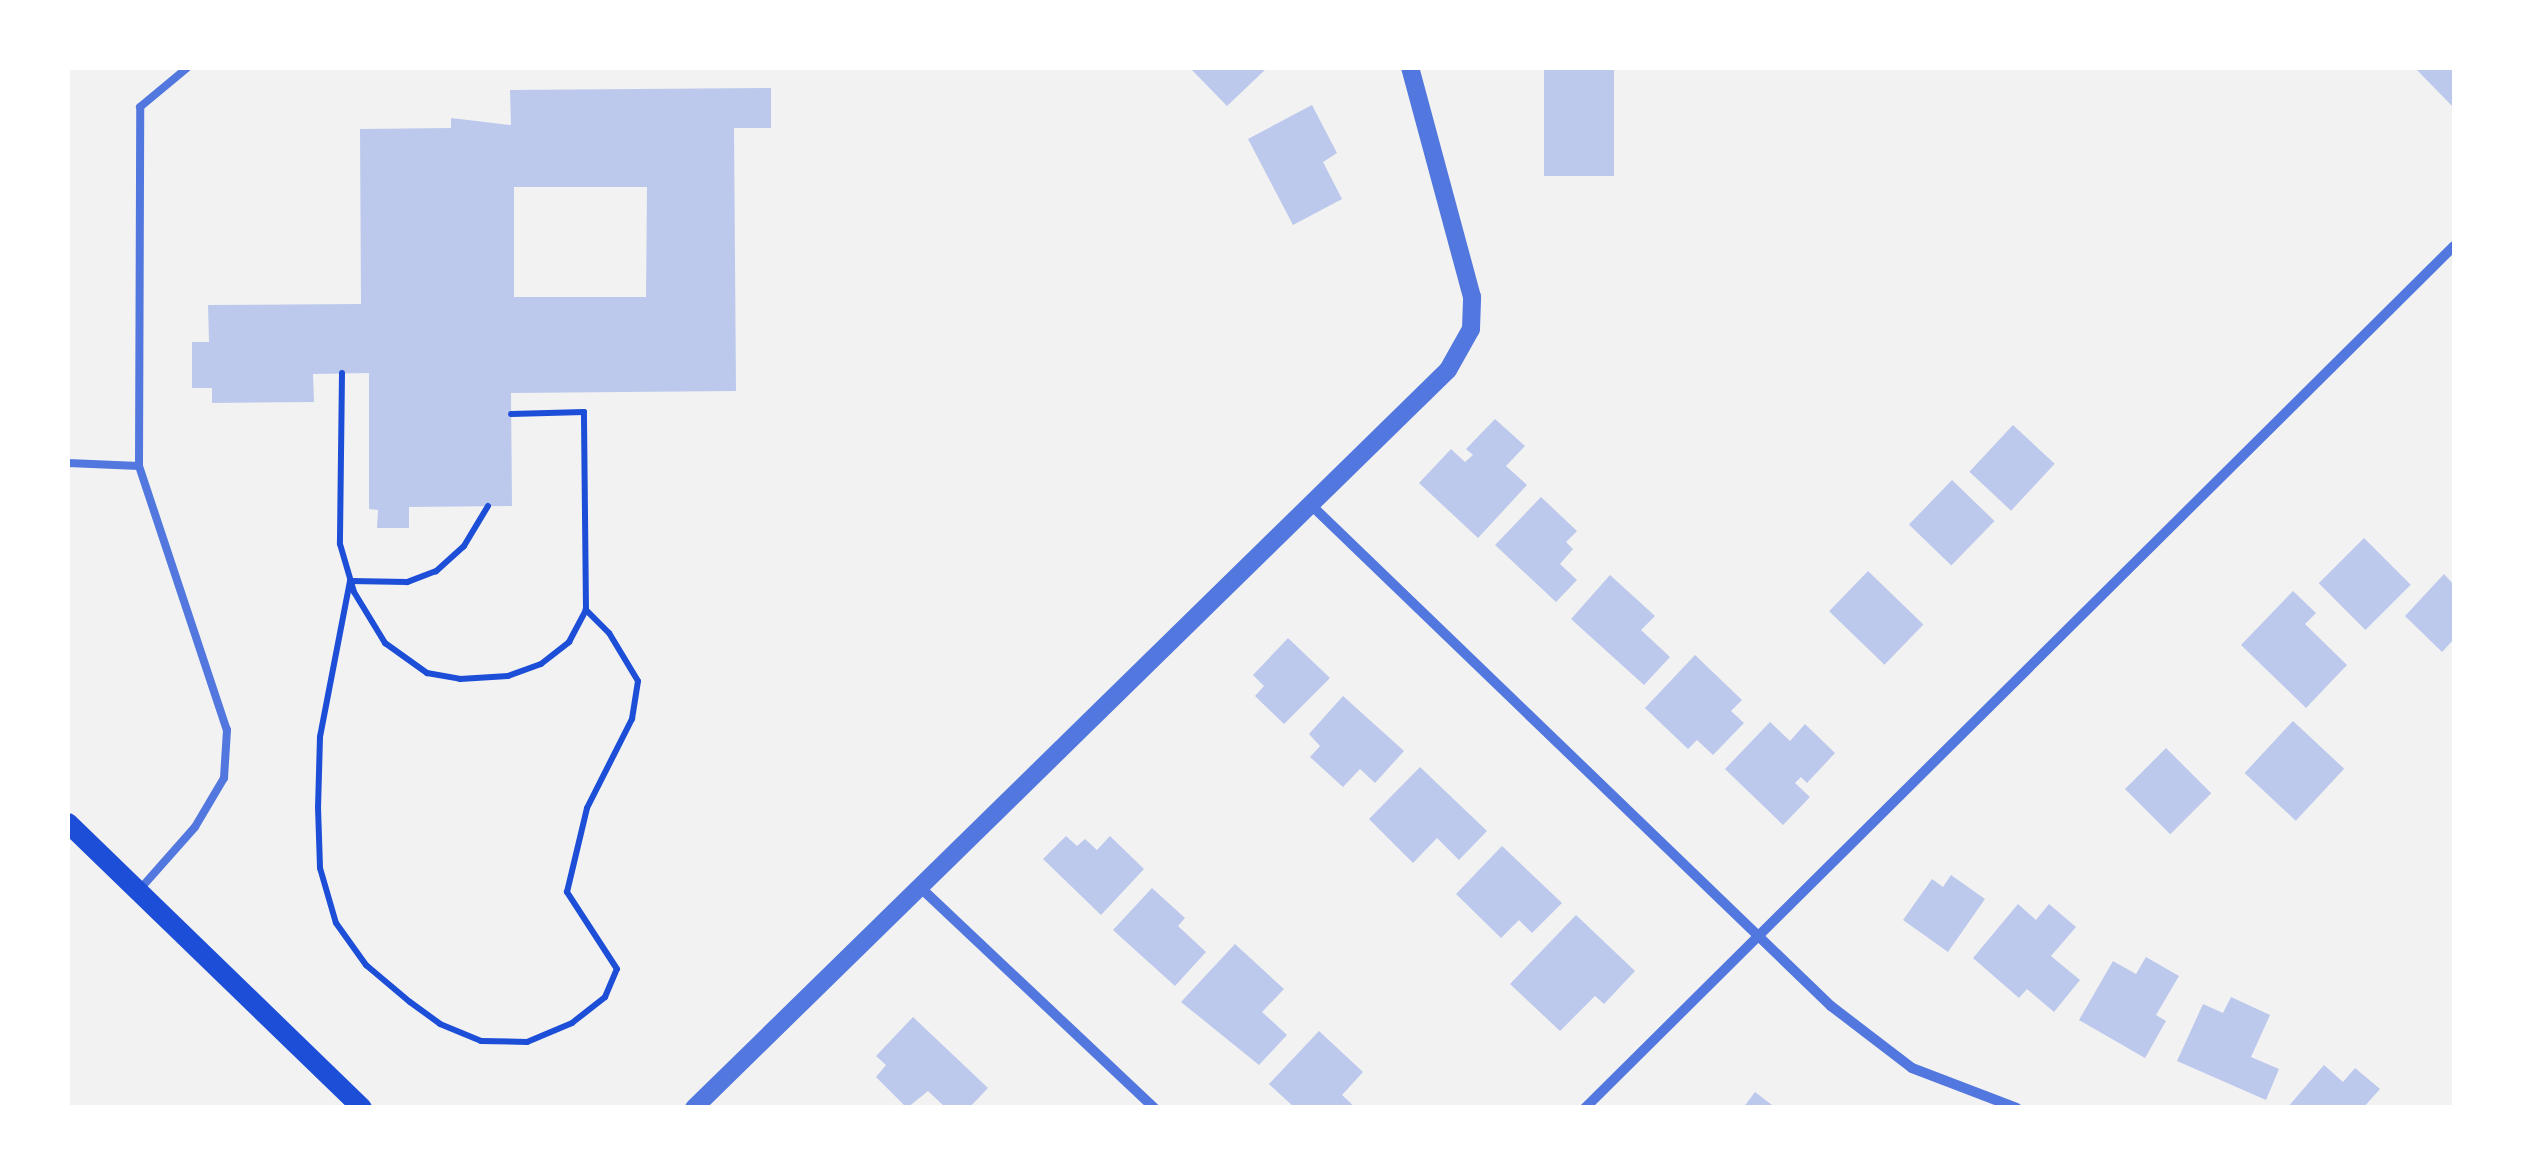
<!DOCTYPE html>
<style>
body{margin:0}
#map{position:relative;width:2522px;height:1175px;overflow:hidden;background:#f2f2f2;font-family:Georgia,serif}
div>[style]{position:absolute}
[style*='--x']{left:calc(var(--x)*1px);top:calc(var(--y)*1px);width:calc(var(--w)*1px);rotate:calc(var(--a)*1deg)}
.building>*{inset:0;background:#bdc9ec;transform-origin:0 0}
.path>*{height:6px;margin:-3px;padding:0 3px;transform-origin:3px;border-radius:3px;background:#1d4ed8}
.service>*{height:8px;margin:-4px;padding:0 4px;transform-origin:4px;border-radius:4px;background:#5277de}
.minor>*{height:10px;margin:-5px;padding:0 5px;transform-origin:5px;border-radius:5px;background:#5277de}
.tertiary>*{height:18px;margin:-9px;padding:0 9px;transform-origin:9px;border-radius:9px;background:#5277de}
.secondary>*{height:20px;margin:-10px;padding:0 10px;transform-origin:10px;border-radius:10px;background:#1d4ed8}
span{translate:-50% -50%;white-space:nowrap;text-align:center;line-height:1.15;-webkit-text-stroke:9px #fff;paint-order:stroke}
.frame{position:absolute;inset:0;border:70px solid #fff;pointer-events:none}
</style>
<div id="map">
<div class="building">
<i style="clip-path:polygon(1190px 68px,1267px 68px,1227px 106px)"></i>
<i style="left:1544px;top:68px;width:70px;height:108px"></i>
<i style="clip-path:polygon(2415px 68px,2454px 68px,2454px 108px)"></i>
<i style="clip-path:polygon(evenodd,771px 88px,771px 128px,734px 128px,736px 391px,511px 393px,512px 506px,409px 507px,409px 528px,377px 528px,378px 510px,369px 509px,369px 373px,313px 374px,314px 402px,212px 403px,212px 388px,192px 388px,192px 342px,209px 342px,208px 305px,361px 304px,360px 129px,451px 128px,451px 118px,511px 125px,510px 90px,771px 88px,514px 187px,647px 187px,646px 297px,514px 297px,514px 187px)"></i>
<i style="clip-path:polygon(1312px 105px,1337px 153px,1323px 162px,1342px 199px,1293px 225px,1248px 139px)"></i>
<i style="clip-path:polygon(1495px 419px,1525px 446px,1506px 466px,1527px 485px,1478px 538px,1419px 483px,1451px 449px,1465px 462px,1473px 455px,1466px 449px)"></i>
<i style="left:2013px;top:425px;width:57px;height:64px;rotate:43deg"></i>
<i style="left:1952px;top:480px;width:59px;height:62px;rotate:44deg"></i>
<i style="clip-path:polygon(1541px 497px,1577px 531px,1566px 542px,1573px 549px,1560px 564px,1577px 580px,1556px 602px,1495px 545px)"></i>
<i style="left:2364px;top:538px;width:66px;height:64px;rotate:45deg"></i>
<i style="left:1868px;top:571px;width:77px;height:56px;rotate:44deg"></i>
<i style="clip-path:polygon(2444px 574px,2454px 585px,2454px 639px,2442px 652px,2405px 616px)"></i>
<i style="clip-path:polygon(1610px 575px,1655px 616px,1641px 630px,1670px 657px,1644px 685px,1571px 619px)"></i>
<i style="clip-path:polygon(2293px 591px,2316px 613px,2305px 624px,2347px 665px,2306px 708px,2241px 645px)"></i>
<i style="clip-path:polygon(1288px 638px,1330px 678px,1284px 724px,1255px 696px,1264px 686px,1253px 675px)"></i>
<i style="clip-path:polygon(1695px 655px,1742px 700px,1731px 711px,1744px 723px,1713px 755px,1697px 740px,1688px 749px,1645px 708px)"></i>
<i style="clip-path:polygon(1343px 696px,1404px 751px,1375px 783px,1360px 769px,1343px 787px,1310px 757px,1320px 746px,1309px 734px)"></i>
<i style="left:2293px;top:721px;width:70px;height:71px;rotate:43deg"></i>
<i style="clip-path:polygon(1770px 722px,1790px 741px,1805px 724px,1835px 753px,1807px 783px,1801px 777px,1795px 783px,1810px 797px,1783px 825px,1725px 769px)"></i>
<i style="left:2166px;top:748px;width:64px;height:58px;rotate:45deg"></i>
<i style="clip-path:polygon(1420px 767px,1487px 831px,1459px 860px,1437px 838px,1413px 863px,1369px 819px)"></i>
<i style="clip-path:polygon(1066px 836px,1077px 846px,1085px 839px,1097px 850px,1110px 836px,1144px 869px,1101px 915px,1043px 859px)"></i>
<i style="clip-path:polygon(1502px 846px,1562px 903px,1532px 933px,1519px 920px,1501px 938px,1456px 894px)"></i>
<i style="clip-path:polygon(1951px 875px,1985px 899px,1948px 952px,1903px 920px,1932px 879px,1943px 887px)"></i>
<i style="clip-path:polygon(1152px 888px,1185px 918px,1178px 926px,1206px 952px,1175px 986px,1113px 930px)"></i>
<i style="clip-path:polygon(2018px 904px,2036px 920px,2049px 904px,2076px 927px,2051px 956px,2080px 980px,2054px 1012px,2027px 989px,2019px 998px,1973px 958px)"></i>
<i style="clip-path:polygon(1576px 915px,1635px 971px,1604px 1004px,1595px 996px,1560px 1031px,1510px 984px)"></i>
<i style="clip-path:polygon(1235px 944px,1284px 989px,1262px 1012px,1287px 1035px,1259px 1065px,1181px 1002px)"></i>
<i style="clip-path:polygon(2146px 957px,2179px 976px,2156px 1015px,2166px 1021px,2145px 1058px,2079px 1020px,2113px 961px,2136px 974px)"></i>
<i style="clip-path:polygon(2231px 997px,2270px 1015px,2251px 1057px,2279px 1069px,2266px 1100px,2177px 1061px,2203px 1004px,2223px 1013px)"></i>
<i style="clip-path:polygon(913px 1017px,988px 1088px,969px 1108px,946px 1108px,928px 1091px,907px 1108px,876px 1077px,886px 1065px,876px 1056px)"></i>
<i style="clip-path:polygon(1319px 1031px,1363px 1072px,1342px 1095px,1356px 1108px,1295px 1108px,1269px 1084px)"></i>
<i style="clip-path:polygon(2324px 1065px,2343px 1082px,2355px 1068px,2380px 1089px,2363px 1108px,2287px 1108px)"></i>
<i style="clip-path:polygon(1755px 1092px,1776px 1108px,1743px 1108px)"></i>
</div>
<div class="path">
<i style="--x:342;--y:373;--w:171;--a:90.7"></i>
<i style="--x:340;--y:544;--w:50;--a:73.7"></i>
<i style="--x:354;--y:592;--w:60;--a:58.7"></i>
<i style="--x:385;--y:643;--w:52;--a:35.5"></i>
<i style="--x:427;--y:673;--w:34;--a:10"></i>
<i style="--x:460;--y:679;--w:48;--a:-3.6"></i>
<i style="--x:508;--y:676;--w:35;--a:-20"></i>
<i style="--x:541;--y:664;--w:36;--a:-38"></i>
<i style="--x:569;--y:642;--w:36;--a:-62"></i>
<i style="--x:586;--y:610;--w:198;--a:-90.6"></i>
<i style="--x:584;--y:412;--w:73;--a:178.4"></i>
<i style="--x:488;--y:506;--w:47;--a:121"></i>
<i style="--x:464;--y:546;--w:38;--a:138"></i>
<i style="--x:436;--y:571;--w:31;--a:159"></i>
<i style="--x:407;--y:582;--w:57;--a:-179"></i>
<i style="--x:350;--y:581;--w:159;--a:100.9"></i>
<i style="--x:320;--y:737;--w:70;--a:91.6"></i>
<i style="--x:318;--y:807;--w:61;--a:88.1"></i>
<i style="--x:320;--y:868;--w:57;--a:73.8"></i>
<i style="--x:336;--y:923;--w:52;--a:54.5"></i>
<i style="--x:366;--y:965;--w:57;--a:40.1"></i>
<i style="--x:410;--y:1002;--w:37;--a:36"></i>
<i style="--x:440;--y:1024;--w:44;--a:22.5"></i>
<i style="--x:481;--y:1041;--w:46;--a:1.2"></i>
<i style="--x:527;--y:1042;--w:49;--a:-22.9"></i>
<i style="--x:572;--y:1023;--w:42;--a:-38.2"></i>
<i style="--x:605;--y:997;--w:30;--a:-67"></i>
<i style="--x:617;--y:969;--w:92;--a:-123"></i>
<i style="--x:567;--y:892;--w:86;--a:-76.6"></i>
<i style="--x:587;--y:808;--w:100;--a:-63.2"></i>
<i style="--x:632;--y:719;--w:38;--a:-81"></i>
<i style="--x:638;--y:681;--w:56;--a:-121.1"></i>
<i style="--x:609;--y:633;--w:33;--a:-135"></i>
</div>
<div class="service">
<i style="--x:68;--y:463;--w:71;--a:2.4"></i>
<i style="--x:139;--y:466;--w:278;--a:71.6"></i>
<i style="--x:227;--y:730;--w:48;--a:93.6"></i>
<i style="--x:224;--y:778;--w:57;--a:120.6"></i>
<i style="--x:195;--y:827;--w:81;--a:131.5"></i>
<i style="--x:139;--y:466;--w:359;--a:-89.8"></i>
<i style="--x:140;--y:107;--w:61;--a:-39.7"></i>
</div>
<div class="minor">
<i style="--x:1309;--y:503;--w:725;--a:43.94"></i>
<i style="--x:1831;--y:1006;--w:102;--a:37.4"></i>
<i style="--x:1912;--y:1068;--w:112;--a:20.9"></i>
<i style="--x:923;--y:890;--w:318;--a:43.3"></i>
<i style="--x:1585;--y:1108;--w:1224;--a:-44.77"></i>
</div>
<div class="tertiary">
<i style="--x:694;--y:1108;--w:1055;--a:-44.39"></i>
<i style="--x:1448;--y:370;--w:47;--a:-60.7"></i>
<i style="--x:1471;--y:329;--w:32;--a:-88"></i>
<i style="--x:1472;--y:297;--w:237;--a:-105.1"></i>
</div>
<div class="secondary">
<i style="--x:68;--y:823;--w:409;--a:44.1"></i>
</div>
<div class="frame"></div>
</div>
